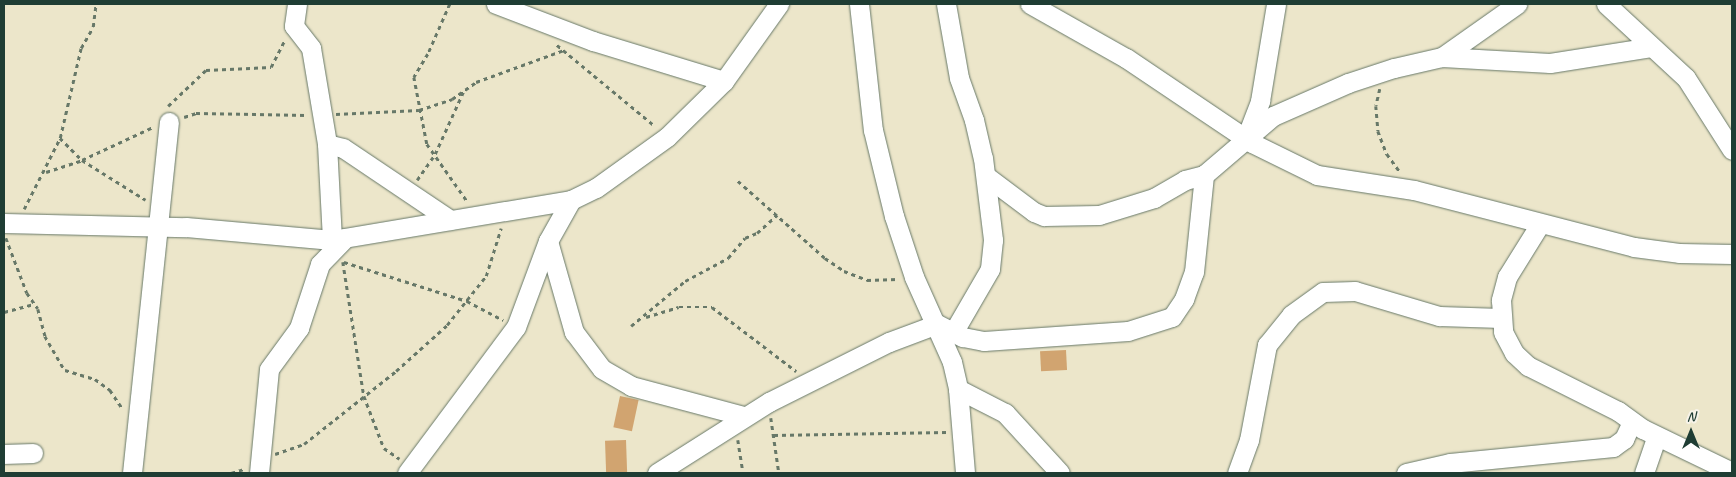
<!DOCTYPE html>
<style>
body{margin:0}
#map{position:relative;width:1736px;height:477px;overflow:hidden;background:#ece6ca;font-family:Caveat,sans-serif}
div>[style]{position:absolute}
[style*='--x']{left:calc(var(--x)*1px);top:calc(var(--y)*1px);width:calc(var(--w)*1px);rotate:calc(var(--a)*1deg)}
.building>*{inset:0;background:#d1a470;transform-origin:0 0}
.path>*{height:2.5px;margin-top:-1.25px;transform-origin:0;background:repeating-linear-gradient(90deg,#677868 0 4px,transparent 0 8px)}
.roads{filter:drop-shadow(0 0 1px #677868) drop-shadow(0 0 1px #677868)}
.minor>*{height:19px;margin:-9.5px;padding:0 9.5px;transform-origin:9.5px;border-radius:9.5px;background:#fff}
span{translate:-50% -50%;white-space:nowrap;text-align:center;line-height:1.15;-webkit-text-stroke:5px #f7f3e8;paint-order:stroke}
.frame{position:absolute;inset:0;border:5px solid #1f3d34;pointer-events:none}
.north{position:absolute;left:1666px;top:407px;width:50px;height:50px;-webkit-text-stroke:4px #f7f3e8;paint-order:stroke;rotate:0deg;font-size:14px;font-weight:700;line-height:20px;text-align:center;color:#1f3d34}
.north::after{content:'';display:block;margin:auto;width:18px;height:22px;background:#1f3d34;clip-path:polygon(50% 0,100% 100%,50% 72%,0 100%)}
</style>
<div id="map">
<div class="building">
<i style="left:1066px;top:350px;width:20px;height:26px;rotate:87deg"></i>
<i style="left:620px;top:396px;width:19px;height:32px;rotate:12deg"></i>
<i style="left:626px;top:440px;width:33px;height:21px;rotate:88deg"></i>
</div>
<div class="path">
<i style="--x:450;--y:4;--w:55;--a:113.7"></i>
<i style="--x:428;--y:54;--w:27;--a:121"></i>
<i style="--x:414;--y:77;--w:68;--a:79"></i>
<i style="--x:427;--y:144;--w:70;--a:54.9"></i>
<i style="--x:557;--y:45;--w:127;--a:39.6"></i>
<i style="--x:1380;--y:89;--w:17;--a:103"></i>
<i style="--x:1376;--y:106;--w:25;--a:85"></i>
<i style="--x:1378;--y:131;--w:25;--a:69"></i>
<i style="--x:1387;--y:154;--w:22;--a:54"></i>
<i style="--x:168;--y:106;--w:52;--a:-43.5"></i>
<i style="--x:206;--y:70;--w:65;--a:-2.6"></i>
<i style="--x:271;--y:67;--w:30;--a:-63"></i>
<i style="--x:336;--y:114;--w:83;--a:-2.8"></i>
<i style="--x:419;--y:110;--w:35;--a:-18"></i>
<i style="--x:452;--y:99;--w:29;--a:-35"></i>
<i style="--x:476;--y:82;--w:94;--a:-20"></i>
<i style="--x:184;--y:117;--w:13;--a:-18"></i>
<i style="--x:196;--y:113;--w:110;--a:1"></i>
<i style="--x:60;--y:138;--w:31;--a:45"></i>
<i style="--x:82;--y:160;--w:75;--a:32"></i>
<i style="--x:46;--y:172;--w:38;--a:-18"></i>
<i style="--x:82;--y:160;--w:78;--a:-24.9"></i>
<i style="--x:417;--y:180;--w:32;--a:-55"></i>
<i style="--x:435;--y:154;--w:70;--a:-65.6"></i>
<i style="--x:738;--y:181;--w:116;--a:41.5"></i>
<i style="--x:825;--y:258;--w:23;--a:34"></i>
<i style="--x:844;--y:271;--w:25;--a:21"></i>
<i style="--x:867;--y:280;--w:31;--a:-2"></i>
<i style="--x:24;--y:209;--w:80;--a:-63.1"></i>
<i style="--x:60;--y:138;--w:92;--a:-76.9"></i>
<i style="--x:81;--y:48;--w:24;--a:-60"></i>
<i style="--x:93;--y:27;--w:23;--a:-83"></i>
<i style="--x:6;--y:238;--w:59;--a:69.1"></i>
<i style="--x:27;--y:293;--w:19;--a:55"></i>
<i style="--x:38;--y:309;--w:28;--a:75"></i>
<i style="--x:45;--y:336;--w:39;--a:60"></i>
<i style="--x:65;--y:370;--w:31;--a:17"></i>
<i style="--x:95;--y:379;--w:19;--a:36"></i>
<i style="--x:110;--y:390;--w:22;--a:56"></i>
<i style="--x:343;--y:262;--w:136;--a:81.1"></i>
<i style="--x:364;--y:396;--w:56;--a:69"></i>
<i style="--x:384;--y:448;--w:19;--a:35"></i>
<i style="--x:344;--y:262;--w:129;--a:17.6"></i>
<i style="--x:467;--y:301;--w:41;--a:27.8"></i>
<i style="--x:4;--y:312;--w:31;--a:-15"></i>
<i style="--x:646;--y:317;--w:34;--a:-17"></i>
<i style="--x:679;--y:307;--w:33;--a:0"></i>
<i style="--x:712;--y:307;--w:106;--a:37.3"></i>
<i style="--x:631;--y:326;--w:70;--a:-39.8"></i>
<i style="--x:685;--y:281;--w:49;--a:-28.1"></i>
<i style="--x:728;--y:258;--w:26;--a:-50"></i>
<i style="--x:745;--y:238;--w:13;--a:-23"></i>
<i style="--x:757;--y:233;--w:27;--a:-42"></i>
<i style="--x:771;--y:418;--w:56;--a:81.7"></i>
<i style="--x:774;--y:435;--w:173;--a:-1"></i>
<i style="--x:738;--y:440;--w:33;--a:81"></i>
<i style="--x:275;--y:454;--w:31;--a:-19"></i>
<i style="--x:304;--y:444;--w:117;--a:-38.4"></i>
<i style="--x:396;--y:371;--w:69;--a:-42"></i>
<i style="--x:447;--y:325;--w:63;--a:-51.5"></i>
<i style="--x:486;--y:276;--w:50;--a:-72.6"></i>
<i style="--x:231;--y:473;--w:14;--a:-17"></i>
</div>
<div class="roads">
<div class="minor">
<i style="--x:297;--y:4;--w:22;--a:98"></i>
<i style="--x:294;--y:26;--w:28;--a:52"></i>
<i style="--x:311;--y:48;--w:97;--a:80.5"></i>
<i style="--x:327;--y:144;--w:96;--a:87"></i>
<i style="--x:496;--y:4;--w:104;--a:20.9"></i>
<i style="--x:593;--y:41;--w:137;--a:17"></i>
<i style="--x:859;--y:4;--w:127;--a:83.7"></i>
<i style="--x:873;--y:130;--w:89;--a:76.3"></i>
<i style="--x:894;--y:216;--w:64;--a:71.8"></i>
<i style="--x:914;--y:277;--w:93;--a:65.9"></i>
<i style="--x:952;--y:362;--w:28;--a:77"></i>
<i style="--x:958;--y:389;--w:84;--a:85.2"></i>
<i style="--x:946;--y:4;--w:75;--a:80"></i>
<i style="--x:959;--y:78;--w:45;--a:70.3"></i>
<i style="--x:974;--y:120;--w:39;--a:77"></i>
<i style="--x:983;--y:158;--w:83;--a:83"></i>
<i style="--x:993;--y:240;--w:29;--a:96"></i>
<i style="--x:990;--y:269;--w:72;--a:120.1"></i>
<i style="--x:1030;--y:4;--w:110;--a:29.4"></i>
<i style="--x:1126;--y:58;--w:152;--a:34"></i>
<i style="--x:1252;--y:143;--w:72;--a:26.2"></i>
<i style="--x:1317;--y:175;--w:98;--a:8.8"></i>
<i style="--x:1414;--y:190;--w:227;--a:14.5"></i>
<i style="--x:1634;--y:247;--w:45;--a:7.6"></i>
<i style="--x:1679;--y:253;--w:53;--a:1.1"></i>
<i style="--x:1606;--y:4;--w:109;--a:42.8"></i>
<i style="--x:1686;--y:78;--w:85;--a:57.4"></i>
<i style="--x:1442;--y:57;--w:92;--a:-35.2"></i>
<i style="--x:1246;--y:138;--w:40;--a:-69"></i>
<i style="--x:1260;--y:101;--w:98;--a:-80.6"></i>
<i style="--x:327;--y:144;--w:16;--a:14"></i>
<i style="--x:343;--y:148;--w:129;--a:33.9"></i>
<i style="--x:986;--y:176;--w:60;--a:36.9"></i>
<i style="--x:1034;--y:212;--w:11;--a:22"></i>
<i style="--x:1044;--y:216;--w:55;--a:-1"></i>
<i style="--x:1099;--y:215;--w:58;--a:-17.2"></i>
<i style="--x:1154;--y:198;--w:36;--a:-30"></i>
<i style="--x:1185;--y:180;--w:20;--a:-15"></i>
<i style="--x:1204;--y:175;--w:91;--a:-40.5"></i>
<i style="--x:1273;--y:116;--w:82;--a:-23.7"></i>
<i style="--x:1348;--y:83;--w:48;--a:-18.1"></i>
<i style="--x:1394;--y:68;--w:49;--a:-12.9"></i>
<i style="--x:1442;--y:57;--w:108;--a:3.2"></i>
<i style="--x:1550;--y:63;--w:102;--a:-9"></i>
<i style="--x:4;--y:223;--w:182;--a:1.3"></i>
<i style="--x:186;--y:227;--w:147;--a:5.1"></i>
<i style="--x:332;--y:240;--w:242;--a:-9.5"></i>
<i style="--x:571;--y:200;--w:28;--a:-26"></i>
<i style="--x:596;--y:188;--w:87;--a:-35.7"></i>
<i style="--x:667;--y:137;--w:80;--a:-44.5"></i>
<i style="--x:724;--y:81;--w:95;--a:-54.5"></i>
<i style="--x:1540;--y:224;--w:62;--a:121.9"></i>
<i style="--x:1507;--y:277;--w:24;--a:105"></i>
<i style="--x:1501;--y:300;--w:32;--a:86"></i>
<i style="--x:1503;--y:332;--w:24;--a:62"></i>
<i style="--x:1514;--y:353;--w:19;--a:43"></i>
<i style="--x:1528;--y:366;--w:101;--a:26.6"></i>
<i style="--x:1618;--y:411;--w:31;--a:36"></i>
<i style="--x:1643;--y:429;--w:99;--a:25.8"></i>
<i style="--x:548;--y:241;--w:95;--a:74.1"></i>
<i style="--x:574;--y:332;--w:46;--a:52.9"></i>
<i style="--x:602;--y:369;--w:34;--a:30"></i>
<i style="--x:631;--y:386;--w:117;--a:14.9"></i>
<i style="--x:958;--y:389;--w:53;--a:27.1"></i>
<i style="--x:1005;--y:413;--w:81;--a:47.5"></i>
<i style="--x:4;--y:454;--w:29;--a:-2"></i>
<i style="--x:132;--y:473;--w:353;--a:-84"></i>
<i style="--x:259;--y:473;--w:104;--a:-84.5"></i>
<i style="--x:269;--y:369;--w:51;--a:-53.8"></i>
<i style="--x:299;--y:328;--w:67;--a:-71.8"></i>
<i style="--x:320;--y:264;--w:36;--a:-46"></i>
<i style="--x:407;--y:473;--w:182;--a:-53.3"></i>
<i style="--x:516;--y:327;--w:92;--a:-69.6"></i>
<i style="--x:548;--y:241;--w:47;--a:-60.7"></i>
<i style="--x:657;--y:473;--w:133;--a:-32.4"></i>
<i style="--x:769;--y:402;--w:134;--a:-26.6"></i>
<i style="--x:889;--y:342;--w:51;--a:-20.6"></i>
<i style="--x:937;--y:324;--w:29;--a:27"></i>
<i style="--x:963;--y:337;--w:21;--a:11"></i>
<i style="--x:984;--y:341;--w:144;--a:-4"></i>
<i style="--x:1128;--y:331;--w:46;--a:-17.7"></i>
<i style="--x:1172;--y:317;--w:22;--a:-56"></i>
<i style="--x:1184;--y:299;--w:29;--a:-70"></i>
<i style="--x:1194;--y:272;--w:98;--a:-84.1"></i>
<i style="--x:1237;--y:473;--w:35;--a:-70"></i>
<i style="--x:1249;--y:440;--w:97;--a:-79.3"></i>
<i style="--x:1267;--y:345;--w:38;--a:-51"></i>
<i style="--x:1291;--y:315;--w:39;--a:-36"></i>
<i style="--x:1323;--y:292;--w:32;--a:-2"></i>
<i style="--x:1355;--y:291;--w:88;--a:16.6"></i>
<i style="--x:1439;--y:316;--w:62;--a:1.8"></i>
<i style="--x:1406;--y:473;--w:45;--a:-12.8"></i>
<i style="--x:1450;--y:463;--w:164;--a:-5.6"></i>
<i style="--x:1613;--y:447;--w:14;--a:-36"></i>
<i style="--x:1624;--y:439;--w:19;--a:-65"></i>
<i style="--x:1644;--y:473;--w:39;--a:-71"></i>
</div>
</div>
<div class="frame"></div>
<div class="north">N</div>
</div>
